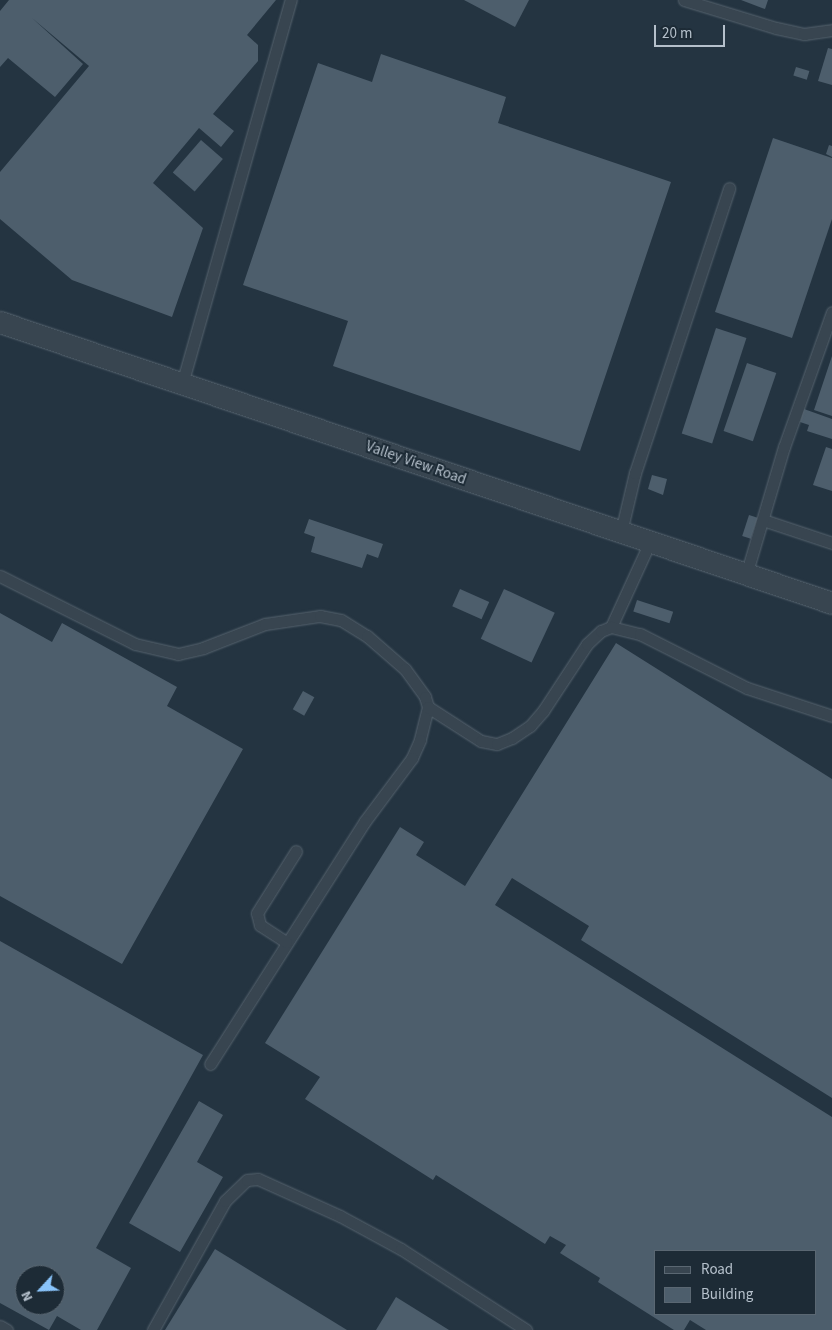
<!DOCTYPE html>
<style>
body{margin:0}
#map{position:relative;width:832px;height:1330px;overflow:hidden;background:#243441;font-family:"Source Sans 3",sans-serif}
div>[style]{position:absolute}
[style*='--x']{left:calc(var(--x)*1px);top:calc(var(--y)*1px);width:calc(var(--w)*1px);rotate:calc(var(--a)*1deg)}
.building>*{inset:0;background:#4d5e6c;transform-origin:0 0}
.roads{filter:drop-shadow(0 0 1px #56636e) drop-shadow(0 0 1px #56636e)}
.service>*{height:11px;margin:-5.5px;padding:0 5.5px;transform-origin:5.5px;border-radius:5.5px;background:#384550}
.minor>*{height:21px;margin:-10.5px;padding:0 10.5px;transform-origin:10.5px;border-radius:10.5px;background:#384550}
span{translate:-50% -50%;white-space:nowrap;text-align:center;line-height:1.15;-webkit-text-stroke:4px #1d2b36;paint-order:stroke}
.street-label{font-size:15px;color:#b5c0cb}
.legend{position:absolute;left:654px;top:1250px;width:162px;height:65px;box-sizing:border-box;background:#1d2b36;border:1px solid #5a6772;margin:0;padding:6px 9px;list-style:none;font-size:15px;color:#b5c0cb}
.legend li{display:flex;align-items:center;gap:10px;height:25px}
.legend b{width:25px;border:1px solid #5a6772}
.north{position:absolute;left:15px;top:1265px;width:50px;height:50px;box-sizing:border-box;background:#1d2b36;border:1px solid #5a6772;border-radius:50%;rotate:245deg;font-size:14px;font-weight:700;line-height:20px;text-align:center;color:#b5c0cb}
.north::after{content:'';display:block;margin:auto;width:18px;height:22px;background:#89c4fb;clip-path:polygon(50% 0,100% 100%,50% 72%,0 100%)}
.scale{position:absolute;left:654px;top:25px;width:71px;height:22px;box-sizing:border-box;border:2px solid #b5c0cb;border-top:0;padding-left:6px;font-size:15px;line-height:18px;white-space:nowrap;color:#b5c0cb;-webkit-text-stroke:4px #1d2b36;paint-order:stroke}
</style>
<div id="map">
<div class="building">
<i style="clip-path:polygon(9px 0,276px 0,247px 35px,258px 45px,258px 61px,213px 114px,234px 131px,221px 147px,199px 128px,153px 183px,203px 228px,172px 317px,72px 280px,0 219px,0 172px,89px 66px,32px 18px,83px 64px,55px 97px,8px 58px,0 67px,0 11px)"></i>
<i style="clip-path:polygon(464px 0,529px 0,515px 27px)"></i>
<i style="clip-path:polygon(741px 0,768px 0,765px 9px)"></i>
<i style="clip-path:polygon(828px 48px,832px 49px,832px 85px,818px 81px)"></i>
<i style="clip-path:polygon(381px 54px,506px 97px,498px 123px,671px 182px,580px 451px,333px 366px,348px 321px,243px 285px,318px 63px,372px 82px)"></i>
<i style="left:796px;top:67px;width:14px;height:9px;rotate:17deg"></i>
<i style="clip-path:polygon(773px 138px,832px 158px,832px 219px,792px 338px,715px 312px)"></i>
<i style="left:201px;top:140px;width:29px;height:43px;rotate:41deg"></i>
<i style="clip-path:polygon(829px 145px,832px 146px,832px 157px,826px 154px)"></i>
<i style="left:716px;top:328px;width:32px;height:111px;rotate:18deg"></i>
<i style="clip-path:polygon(832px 356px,832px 416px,814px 410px)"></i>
<i style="left:747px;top:363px;width:31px;height:72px;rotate:19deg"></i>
<i style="clip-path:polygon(804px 409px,832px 419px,832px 439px,807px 431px,809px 425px,800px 422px)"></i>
<i style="clip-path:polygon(826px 447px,832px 449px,832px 491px,813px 485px)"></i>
<i style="clip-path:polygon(652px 475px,667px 479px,663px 495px,648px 489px)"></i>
<i style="left:749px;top:515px;width:9px;height:22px;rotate:18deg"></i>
<i style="clip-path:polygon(309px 519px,383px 544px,378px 558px,367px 554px,362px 568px,311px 552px,315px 537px,304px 533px)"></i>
<i style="left:460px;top:589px;width:32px;height:19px;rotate:24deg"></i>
<i style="left:504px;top:589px;width:56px;height:55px;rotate:25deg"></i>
<i style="left:637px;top:600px;width:38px;height:12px;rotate:18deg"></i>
<i style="clip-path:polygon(0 613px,52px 642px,62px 623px,177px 687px,167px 706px,243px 749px,122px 964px,0 896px)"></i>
<i style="clip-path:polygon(evenodd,616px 643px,832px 779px,832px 1098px,581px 940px,589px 926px,512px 878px,495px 905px,832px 1117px,832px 1330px,706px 1330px,690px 1320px,684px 1330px,674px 1330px,598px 1282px,600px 1278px,560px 1253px,566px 1245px,550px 1236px,545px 1244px,436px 1175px,433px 1180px,305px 1099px,320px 1077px,265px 1043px,400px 827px,424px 842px,416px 855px,465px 886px,616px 643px,656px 1251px,816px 1251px,816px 1314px,656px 1314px,656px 1251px)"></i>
<i style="left:303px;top:691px;width:13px;height:21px;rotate:29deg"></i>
<i style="clip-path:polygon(evenodd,0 941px,203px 1055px,96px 1248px,131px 1268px,97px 1330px,81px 1330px,57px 1316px,49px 1330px,0 1303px,0 941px,25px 1275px,55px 1275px,55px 1305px,25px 1305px,25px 1275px)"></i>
<i style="clip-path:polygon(199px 1101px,223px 1115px,197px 1162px,223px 1177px,180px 1252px,129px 1223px)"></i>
<i style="clip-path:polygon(215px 1249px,347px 1330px,165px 1330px)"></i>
<i style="clip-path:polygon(396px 1297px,449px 1330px,376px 1330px)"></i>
</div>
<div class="roads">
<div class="service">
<i style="--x:684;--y:0;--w:96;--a:16.9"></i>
<i style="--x:776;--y:28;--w:29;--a:12"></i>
<i style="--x:804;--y:34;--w:28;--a:-8"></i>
<i style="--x:182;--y:384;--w:399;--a:-74.2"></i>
<i style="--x:763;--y:520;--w:73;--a:18.4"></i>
<i style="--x:621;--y:532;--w:61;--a:-76.7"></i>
<i style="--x:635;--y:473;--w:300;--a:-71.7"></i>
<i style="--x:746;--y:575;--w:134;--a:-73.5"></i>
<i style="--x:784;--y:447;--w:143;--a:-70.4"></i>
<i style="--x:0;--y:576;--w:151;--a:26.7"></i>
<i style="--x:135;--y:644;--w:44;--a:13.1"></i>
<i style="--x:178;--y:654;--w:26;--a:-13"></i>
<i style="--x:203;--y:648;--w:66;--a:-21.2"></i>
<i style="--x:265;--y:624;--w:56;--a:-8.3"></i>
<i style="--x:320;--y:616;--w:21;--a:11"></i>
<i style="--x:341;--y:620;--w:31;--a:32"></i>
<i style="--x:367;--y:636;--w:50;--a:41"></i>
<i style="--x:405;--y:669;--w:34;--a:54"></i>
<i style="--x:425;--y:697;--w:10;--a:73"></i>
<i style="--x:428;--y:707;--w:34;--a:104"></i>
<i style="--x:420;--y:740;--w:20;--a:114"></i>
<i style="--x:412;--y:758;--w:79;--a:126.7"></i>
<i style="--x:365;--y:821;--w:288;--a:122.5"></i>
<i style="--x:611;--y:627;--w:94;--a:-65.4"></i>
<i style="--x:428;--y:707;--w:63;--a:32.7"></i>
<i style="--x:481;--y:741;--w:16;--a:11"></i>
<i style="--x:497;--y:744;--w:16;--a:-22"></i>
<i style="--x:512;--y:738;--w:22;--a:-34"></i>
<i style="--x:530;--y:726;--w:20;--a:-49"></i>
<i style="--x:543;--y:711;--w:80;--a:-56.7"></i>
<i style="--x:587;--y:644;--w:19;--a:-43"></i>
<i style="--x:601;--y:631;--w:11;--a:-22"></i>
<i style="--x:611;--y:627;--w:30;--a:14"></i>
<i style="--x:640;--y:634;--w:120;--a:26.8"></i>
<i style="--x:747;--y:688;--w:89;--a:18.2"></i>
<i style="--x:286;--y:942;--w:31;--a:-147"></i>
<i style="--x:260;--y:925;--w:12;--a:-104"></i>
<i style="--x:257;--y:913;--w:73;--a:-57.8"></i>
<i style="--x:0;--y:1326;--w:8;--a:30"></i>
<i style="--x:153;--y:1330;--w:148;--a:-60.8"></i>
<i style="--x:225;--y:1201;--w:30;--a:-44"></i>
<i style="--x:247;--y:1180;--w:11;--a:-5"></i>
<i style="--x:258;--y:1179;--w:90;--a:24.3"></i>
<i style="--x:340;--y:1216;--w:69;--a:28.4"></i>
<i style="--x:401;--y:1249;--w:149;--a:32.9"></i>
</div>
<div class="minor">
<i style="--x:0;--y:322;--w:878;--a:18.66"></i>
</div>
</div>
<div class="street-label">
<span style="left:416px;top:463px;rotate:19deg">Valley View Road</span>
</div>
<ul class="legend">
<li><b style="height:6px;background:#384550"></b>Road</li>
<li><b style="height:14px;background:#4d5e6c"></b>Building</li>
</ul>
<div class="north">N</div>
<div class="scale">20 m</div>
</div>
